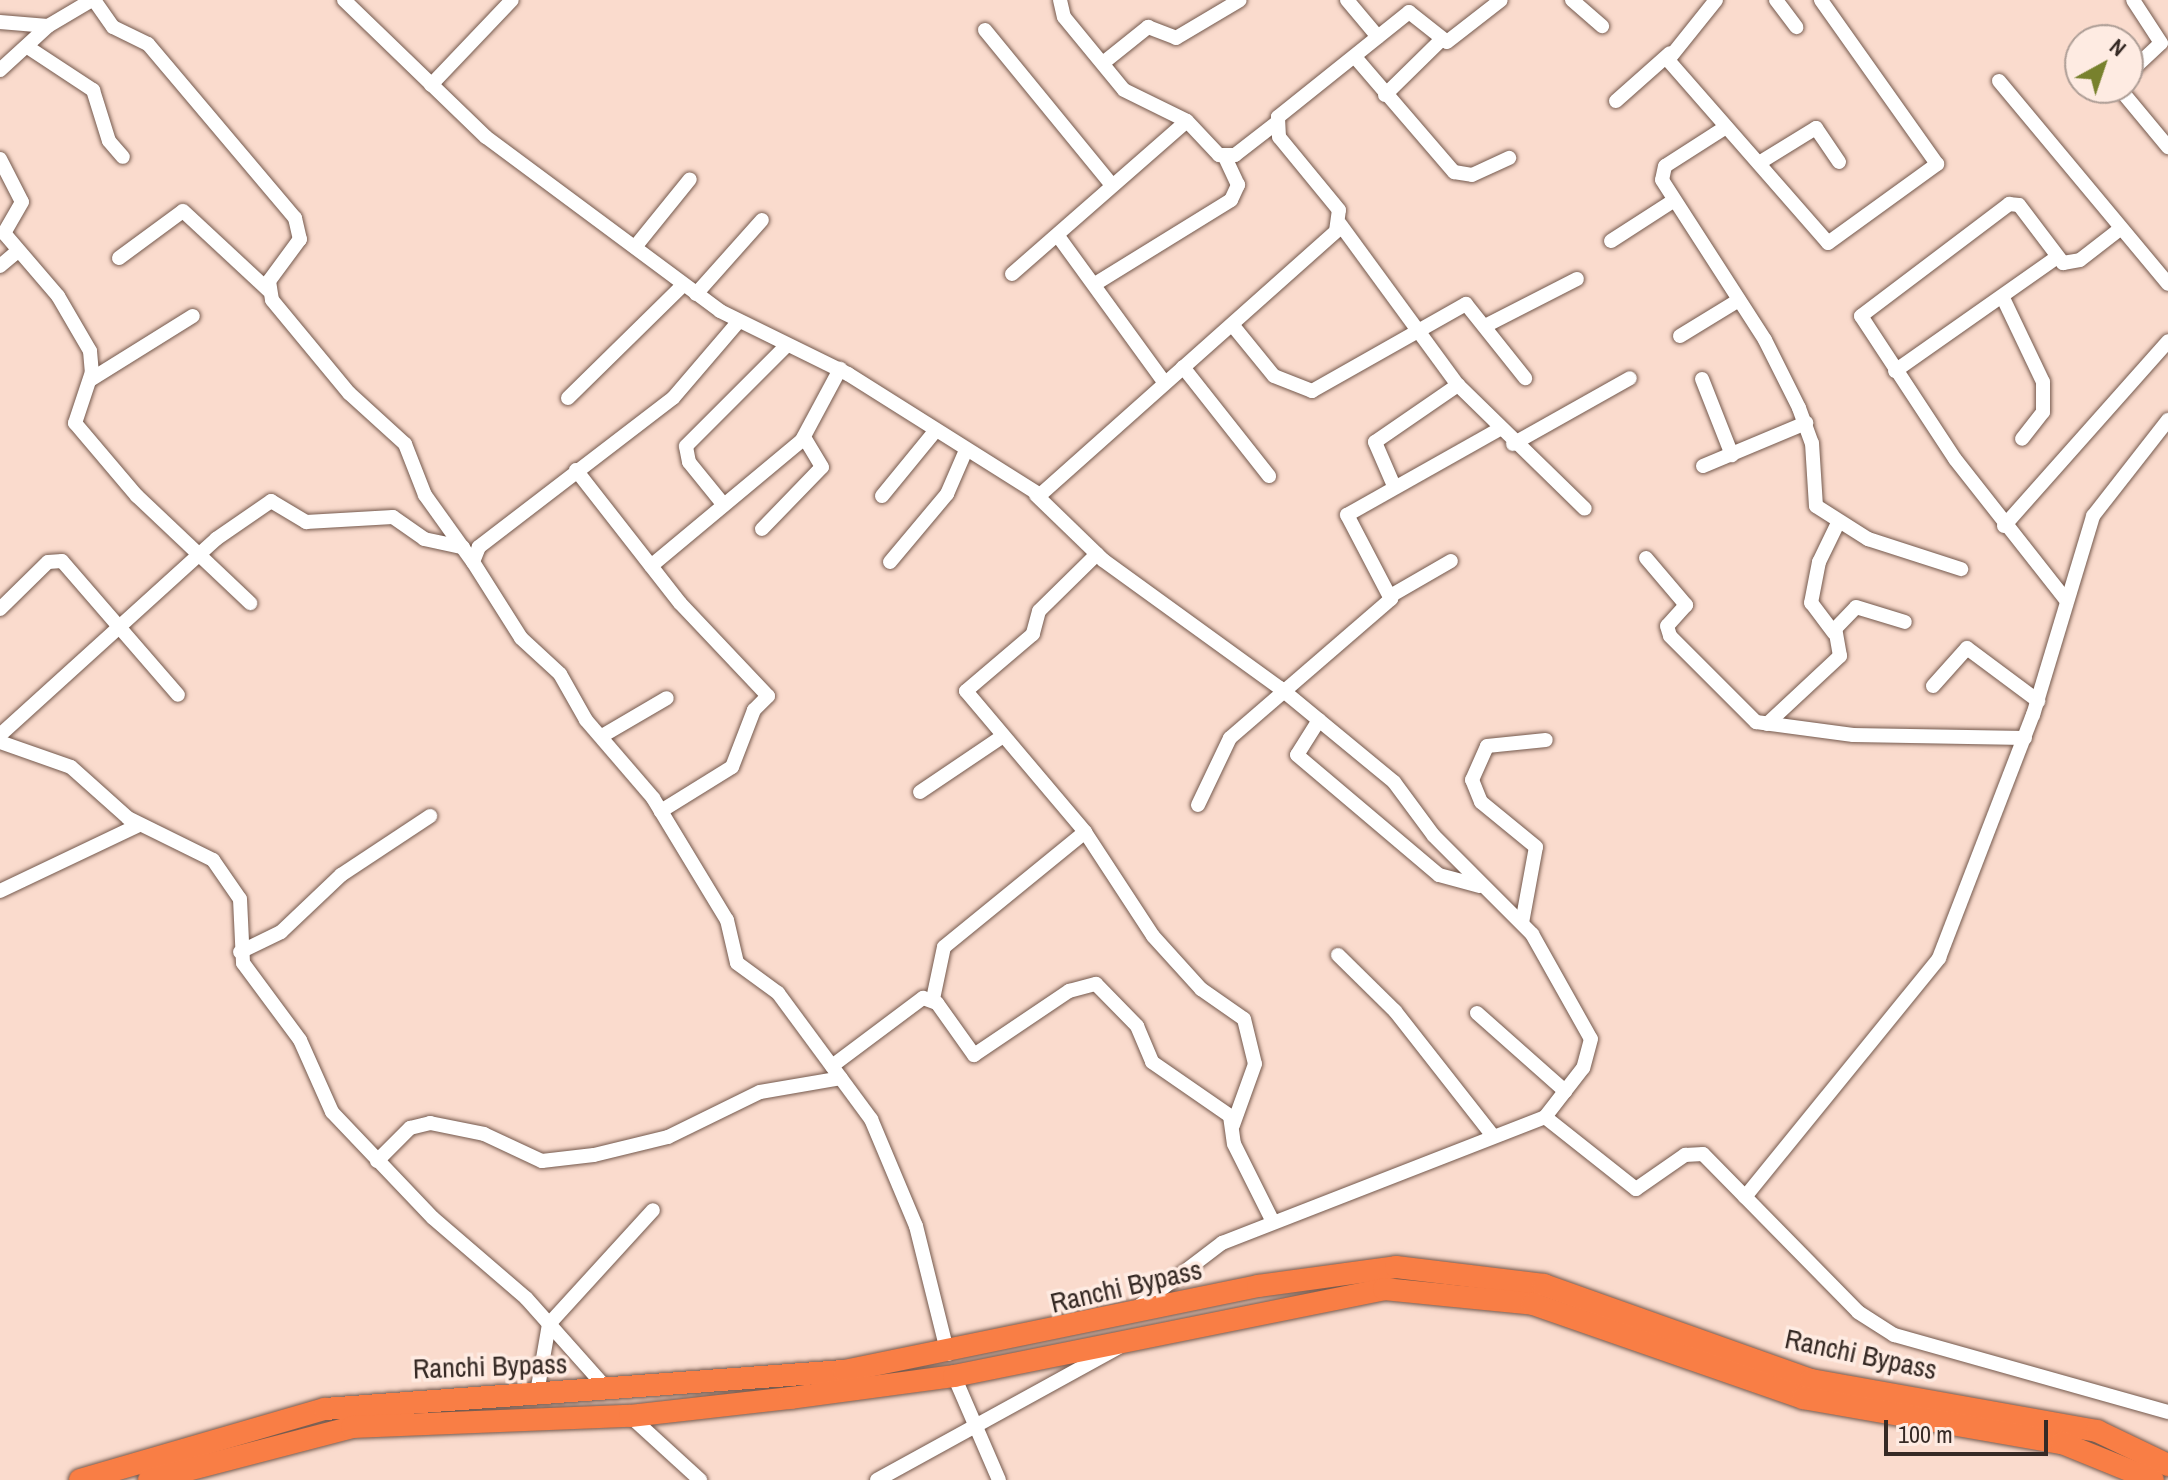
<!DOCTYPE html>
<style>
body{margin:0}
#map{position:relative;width:2168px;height:1480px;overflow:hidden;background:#fadbcd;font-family:"Archivo Narrow",sans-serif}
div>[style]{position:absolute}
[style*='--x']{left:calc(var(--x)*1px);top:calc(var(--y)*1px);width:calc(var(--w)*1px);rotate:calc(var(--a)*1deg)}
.roads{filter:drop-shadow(0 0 2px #74594d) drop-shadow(0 0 2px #74594d)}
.minor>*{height:14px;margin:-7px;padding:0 7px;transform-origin:7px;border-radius:7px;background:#fff}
.highway>*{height:22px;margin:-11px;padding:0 11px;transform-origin:11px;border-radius:11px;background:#f97e45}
span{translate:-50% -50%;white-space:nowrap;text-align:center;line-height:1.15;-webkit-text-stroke:7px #feebe2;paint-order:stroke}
.street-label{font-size:28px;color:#362a25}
.north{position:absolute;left:2064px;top:24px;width:80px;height:80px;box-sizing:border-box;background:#feebe2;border:2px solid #ae9e96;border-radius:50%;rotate:40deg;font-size:22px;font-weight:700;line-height:32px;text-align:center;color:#362a25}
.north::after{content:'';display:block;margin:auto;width:28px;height:36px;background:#78812d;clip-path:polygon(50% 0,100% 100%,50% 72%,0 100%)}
.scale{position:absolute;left:1884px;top:1420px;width:164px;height:36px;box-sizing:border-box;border:4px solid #362a25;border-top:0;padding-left:10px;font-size:24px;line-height:28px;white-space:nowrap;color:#362a25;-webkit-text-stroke:6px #feebe2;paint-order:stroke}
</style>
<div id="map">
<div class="roads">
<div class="minor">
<i style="--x:94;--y:0;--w:33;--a:55"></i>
<i style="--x:113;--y:27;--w:39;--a:26"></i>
<i style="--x:148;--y:44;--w:228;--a:49.8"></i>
<i style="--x:295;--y:218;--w:22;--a:77"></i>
<i style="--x:300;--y:239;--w:52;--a:126.4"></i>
<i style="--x:269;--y:281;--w:19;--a:81"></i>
<i style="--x:272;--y:300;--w:121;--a:50.4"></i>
<i style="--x:349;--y:393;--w:76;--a:42.3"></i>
<i style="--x:405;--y:444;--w:55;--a:68.6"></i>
<i style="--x:425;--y:495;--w:82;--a:54.4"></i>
<i style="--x:344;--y:0;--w:197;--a:44"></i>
<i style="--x:486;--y:137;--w:292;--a:36.6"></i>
<i style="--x:720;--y:311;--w:143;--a:26.2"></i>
<i style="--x:848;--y:374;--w:227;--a:32.2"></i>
<i style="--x:1040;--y:495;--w:397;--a:-41.7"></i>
<i style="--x:1336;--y:231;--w:21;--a:-82"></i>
<i style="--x:1339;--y:210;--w:94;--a:-129.4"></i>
<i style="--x:1279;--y:137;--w:20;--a:-93"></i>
<i style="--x:1278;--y:117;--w:168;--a:-38.7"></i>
<i style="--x:1409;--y:12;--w:48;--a:38.3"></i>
<i style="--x:1447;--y:42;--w:68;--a:-37.9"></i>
<i style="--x:1060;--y:0;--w:17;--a:77"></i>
<i style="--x:1064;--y:17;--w:94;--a:50.6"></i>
<i style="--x:1124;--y:90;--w:70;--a:26.2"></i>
<i style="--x:1187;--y:121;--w:47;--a:46.7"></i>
<i style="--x:1219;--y:155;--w:16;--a:0"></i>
<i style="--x:1235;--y:155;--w:51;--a:-37.8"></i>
<i style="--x:1347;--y:0;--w:48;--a:50"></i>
<i style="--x:1572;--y:0;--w:40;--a:41"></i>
<i style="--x:1716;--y:0;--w:77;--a:128.7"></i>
<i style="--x:1668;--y:60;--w:243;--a:48.8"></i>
<i style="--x:1828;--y:243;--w:135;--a:-35.9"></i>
<i style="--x:1937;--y:164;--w:201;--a:-125.3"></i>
<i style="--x:1776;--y:0;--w:34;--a:53"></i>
<i style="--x:0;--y:22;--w:48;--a:4.8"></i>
<i style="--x:48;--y:26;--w:51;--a:-30.6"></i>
<i style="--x:985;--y:30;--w:199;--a:50.7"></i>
<i style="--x:29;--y:48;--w:77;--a:33.3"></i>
<i style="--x:93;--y:90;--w:53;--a:72.6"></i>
<i style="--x:109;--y:141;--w:21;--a:49"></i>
<i style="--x:1355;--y:57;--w:152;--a:49.3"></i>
<i style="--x:1454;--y:172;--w:18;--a:9"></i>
<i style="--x:1472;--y:175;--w:41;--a:-24.7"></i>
<i style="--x:1103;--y:63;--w:58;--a:-38.7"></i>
<i style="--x:1148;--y:27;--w:30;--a:21"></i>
<i style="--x:1176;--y:38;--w:74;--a:-30.7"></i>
<i style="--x:0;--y:70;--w:65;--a:-42.5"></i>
<i style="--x:2128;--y:74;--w:45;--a:-43.2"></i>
<i style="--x:2161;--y:43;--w:51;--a:-123.1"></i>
<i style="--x:1999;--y:81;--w:264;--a:50.2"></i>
<i style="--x:431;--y:85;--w:117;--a:-46.4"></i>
<i style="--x:2119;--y:88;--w:77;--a:50.3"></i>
<i style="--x:1385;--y:95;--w:80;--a:-44.5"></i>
<i style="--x:1616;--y:101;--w:72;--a:-41.6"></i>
<i style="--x:1726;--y:127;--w:72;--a:147.4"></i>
<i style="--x:1665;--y:166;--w:14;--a:102"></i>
<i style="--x:1662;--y:180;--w:190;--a:57.2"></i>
<i style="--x:1765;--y:340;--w:76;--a:63.4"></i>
<i style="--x:1799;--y:408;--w:37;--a:70"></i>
<i style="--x:1812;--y:443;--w:63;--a:86.4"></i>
<i style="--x:1816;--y:506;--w:62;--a:32.4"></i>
<i style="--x:1868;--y:539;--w:98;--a:17.9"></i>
<i style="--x:0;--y:159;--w:48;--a:62.9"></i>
<i style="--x:22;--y:202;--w:36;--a:120"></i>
<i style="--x:4;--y:233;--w:83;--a:49.4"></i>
<i style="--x:58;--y:296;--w:64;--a:59.8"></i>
<i style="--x:90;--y:351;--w:21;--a:85"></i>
<i style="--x:92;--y:372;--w:54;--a:108.4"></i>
<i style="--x:75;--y:423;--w:96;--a:49.7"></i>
<i style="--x:137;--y:496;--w:156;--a:43.4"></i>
<i style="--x:1759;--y:163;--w:67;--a:-31.6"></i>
<i style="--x:1816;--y:128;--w:41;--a:55.9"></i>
<i style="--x:1340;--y:224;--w:200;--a:53.8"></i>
<i style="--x:1458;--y:385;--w:177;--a:44.3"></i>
<i style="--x:1058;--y:236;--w:180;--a:54"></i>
<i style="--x:1611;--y:241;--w:74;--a:-32.8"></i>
<i style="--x:635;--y:247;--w:87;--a:-51"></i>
<i style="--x:119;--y:258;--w:79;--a:-36.3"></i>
<i style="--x:183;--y:211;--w:116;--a:42.9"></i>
<i style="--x:0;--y:266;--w:23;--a:-40"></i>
<i style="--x:1012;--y:274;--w:232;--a:-41.2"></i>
<i style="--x:1095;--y:284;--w:160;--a:-31.7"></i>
<i style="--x:1231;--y:200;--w:17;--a:-65"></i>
<i style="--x:1238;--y:185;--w:29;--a:-115"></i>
<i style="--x:696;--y:294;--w:99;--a:-48.3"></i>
<i style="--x:2003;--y:298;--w:93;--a:64.5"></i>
<i style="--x:2043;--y:382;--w:30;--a:90"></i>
<i style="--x:2043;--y:412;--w:34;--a:128"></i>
<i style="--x:739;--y:321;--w:101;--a:130.6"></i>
<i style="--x:673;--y:398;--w:245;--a:142.5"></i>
<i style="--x:479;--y:547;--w:16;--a:112"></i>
<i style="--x:473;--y:562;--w:90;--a:57.7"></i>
<i style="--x:521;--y:638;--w:53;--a:42.7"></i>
<i style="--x:560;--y:674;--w:53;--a:60.5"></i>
<i style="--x:586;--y:720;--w:103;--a:49.3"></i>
<i style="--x:653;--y:798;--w:143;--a:58.8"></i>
<i style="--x:727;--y:920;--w:44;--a:76.9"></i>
<i style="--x:737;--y:963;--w:51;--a:36.2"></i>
<i style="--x:778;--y:993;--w:157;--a:53.6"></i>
<i style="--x:871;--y:1119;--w:116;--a:67.2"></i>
<i style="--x:916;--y:1226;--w:132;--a:76"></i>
<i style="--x:1487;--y:325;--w:101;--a:-27.1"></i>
<i style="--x:1234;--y:327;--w:63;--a:50.8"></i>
<i style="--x:1274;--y:376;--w:41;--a:21.5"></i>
<i style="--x:1312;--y:391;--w:177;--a:-29.5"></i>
<i style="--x:1466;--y:304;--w:95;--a:51.4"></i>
<i style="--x:1680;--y:336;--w:69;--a:-31.4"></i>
<i style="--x:1183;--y:367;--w:139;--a:51.7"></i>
<i style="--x:1895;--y:371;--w:197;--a:-35.1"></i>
<i style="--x:1702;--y:379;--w:82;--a:68.5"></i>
<i style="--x:90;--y:380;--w:121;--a:-31.9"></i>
<i style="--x:568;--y:398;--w:161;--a:-44.5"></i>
<i style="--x:1513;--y:444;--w:134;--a:-29.4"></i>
<i style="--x:1703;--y:466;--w:112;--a:-22.7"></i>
<i style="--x:576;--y:470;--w:169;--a:52"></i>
<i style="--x:680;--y:603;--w:128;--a:46.6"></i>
<i style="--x:768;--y:696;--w:20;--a:135"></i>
<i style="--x:754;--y:710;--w:61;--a:111.1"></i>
<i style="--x:732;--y:767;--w:84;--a:148.2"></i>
<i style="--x:1394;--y:486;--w:48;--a:-113.4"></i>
<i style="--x:1375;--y:442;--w:101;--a:-34.5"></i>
<i style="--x:1036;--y:495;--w:93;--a:44.1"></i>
<i style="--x:1103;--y:560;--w:218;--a:35.9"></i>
<i style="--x:1280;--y:688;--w:148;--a:39.5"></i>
<i style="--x:1394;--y:782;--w:67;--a:53.5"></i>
<i style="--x:1434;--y:836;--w:139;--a:45"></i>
<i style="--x:1532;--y:934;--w:120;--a:60.7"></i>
<i style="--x:1591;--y:1039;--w:30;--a:105"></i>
<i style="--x:1583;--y:1068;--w:62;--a:127.8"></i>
<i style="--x:882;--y:496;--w:85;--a:-50.7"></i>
<i style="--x:723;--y:504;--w:54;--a:-129"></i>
<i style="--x:689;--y:462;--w:16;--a:-101"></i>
<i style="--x:686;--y:446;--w:143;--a:-45"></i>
<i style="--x:2004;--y:526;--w:247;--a:-48.4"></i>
<i style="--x:762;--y:529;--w:86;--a:-45.9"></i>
<i style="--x:822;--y:467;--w:35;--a:-121"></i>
<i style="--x:1097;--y:554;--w:81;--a:135.5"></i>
<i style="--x:1039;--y:611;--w:24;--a:105"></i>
<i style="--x:1033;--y:634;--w:88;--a:139.6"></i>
<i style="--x:966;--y:691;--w:185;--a:49.8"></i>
<i style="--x:1085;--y:832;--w:124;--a:56.8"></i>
<i style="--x:1153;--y:936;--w:72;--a:47.8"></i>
<i style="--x:1201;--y:989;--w:52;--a:34.9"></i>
<i style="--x:1244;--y:1019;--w:46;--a:76.3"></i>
<i style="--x:1255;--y:1064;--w:65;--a:109.8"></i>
<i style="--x:1646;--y:558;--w:62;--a:49.6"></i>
<i style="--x:1686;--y:605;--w:28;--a:132"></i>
<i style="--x:1667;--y:626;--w:10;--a:73"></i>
<i style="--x:1670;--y:636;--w:122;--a:45"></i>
<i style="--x:1756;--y:722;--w:98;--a:7.6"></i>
<i style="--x:1853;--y:735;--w:172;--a:1"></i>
<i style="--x:890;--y:562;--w:89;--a:-50"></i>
<i style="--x:947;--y:494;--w:48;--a:-66.6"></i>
<i style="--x:651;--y:566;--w:197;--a:-39.8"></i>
<i style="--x:802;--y:440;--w:81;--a:-61.8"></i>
<i style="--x:1392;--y:595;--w:68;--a:-30"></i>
<i style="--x:2066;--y:600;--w:179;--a:-128.2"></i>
<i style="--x:1955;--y:459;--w:171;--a:-123.3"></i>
<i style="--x:1861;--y:316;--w:186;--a:-37.1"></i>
<i style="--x:2009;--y:204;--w:10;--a:6"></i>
<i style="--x:2019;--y:205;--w:73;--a:52.8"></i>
<i style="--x:2063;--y:263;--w:17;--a:-10"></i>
<i style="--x:2080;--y:260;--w:51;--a:-37.8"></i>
<i style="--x:0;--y:609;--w:67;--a:-44.4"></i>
<i style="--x:48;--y:562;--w:14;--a:-4"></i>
<i style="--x:62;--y:561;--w:177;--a:49.1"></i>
<i style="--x:1834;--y:633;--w:38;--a:-127"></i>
<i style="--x:1811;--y:603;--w:42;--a:-79"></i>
<i style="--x:1819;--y:562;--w:41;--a:-64.1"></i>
<i style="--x:1933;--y:686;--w:51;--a:-48.2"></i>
<i style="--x:1967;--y:648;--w:89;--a:36.7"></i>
<i style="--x:1319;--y:720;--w:41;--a:122.2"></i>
<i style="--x:1297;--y:755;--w:186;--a:40.2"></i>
<i style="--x:1439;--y:875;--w:42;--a:15"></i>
<i style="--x:1767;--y:724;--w:100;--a:-43"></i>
<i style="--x:1840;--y:656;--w:27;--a:-100"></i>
<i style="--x:1835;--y:629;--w:30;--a:-46"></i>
<i style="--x:1856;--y:607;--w:51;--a:17"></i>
<i style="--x:0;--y:735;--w:292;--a:-42.2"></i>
<i style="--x:216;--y:539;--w:67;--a:-34.6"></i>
<i style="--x:271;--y:501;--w:41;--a:31"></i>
<i style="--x:306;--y:522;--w:87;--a:-3.3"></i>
<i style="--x:393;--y:517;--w:38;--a:35"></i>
<i style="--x:424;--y:539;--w:40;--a:12"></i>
<i style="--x:602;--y:736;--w:75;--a:-30.3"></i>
<i style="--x:0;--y:742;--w:75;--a:19.4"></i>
<i style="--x:71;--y:767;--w:76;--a:41.8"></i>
<i style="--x:128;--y:818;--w:95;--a:26.3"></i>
<i style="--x:213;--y:860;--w:47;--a:55.3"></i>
<i style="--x:240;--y:899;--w:64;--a:87.3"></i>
<i style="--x:243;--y:963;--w:96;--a:53.5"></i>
<i style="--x:300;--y:1040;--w:79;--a:66"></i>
<i style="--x:332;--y:1112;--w:146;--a:46.4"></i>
<i style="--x:433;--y:1218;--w:123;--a:40.7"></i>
<i style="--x:526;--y:1298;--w:123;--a:48.3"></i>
<i style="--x:920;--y:792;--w:100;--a:-34"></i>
<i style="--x:1198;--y:805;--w:74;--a:-64.5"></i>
<i style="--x:1230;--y:738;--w:213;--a:-40.8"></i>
<i style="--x:1391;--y:599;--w:95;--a:-117.6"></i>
<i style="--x:1347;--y:515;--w:173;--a:-29.4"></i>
<i style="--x:0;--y:891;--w:154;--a:-25.4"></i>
<i style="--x:1522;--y:923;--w:77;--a:-79.6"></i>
<i style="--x:1536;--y:847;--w:71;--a:-140.7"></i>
<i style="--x:1481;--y:802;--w:24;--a:-112"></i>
<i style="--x:1472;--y:780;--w:37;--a:-66"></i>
<i style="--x:1487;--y:746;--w:59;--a:-5.8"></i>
<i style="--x:240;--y:952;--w:46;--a:-26"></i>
<i style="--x:281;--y:932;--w:83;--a:-43.5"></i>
<i style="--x:341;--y:875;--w:107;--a:-33.5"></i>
<i style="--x:1338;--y:955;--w:80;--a:44.5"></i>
<i style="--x:1395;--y:1011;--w:159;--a:51.9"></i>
<i style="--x:933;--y:999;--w:53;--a:-78.1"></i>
<i style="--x:944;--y:947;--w:182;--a:-39.2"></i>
<i style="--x:1477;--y:1013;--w:118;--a:41.6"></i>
<i style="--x:832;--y:1066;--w:114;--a:-36.8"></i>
<i style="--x:923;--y:998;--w:15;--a:20"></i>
<i style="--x:937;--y:1003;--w:64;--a:54.6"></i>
<i style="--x:974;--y:1055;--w:115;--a:-34"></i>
<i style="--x:1069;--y:991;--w:28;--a:-15"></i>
<i style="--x:1096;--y:984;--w:59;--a:45.7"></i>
<i style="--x:1137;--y:1026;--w:39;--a:67"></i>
<i style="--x:1152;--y:1062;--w:95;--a:34.7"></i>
<i style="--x:1230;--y:1116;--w:28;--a:82"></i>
<i style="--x:1234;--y:1144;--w:87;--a:63.4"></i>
<i style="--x:377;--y:1161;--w:47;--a:-45"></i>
<i style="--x:410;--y:1128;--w:21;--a:-14"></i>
<i style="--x:430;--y:1123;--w:55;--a:11.5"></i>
<i style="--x:484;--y:1134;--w:64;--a:25"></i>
<i style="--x:542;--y:1161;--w:52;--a:-6.6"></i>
<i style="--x:594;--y:1155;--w:76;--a:-13.7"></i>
<i style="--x:668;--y:1137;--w:102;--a:-26.1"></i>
<i style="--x:760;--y:1092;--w:82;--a:-9.8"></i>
<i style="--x:1745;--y:1197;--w:308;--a:-50.9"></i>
<i style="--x:1939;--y:958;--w:261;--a:-68.9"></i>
<i style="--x:2033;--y:715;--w:208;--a:-73.2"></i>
<i style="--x:2093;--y:516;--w:122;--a:-52"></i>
<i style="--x:1134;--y:1310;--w:111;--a:-37.3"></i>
<i style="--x:1222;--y:1243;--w:347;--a:-21.3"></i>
<i style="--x:1545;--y:1117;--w:116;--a:38.4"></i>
<i style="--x:1636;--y:1189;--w:60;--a:-34.8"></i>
<i style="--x:1685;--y:1155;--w:18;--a:-3"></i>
<i style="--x:1703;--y:1154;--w:221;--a:45.5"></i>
<i style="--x:1858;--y:1312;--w:43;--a:32.6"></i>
<i style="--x:1894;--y:1335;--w:285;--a:15.7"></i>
<i style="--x:954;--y:1376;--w:113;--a:66.6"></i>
<i style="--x:537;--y:1393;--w:70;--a:-80.1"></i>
<i style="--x:549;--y:1324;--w:154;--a:-47.6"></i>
<i style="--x:630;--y:1416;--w:95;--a:42.4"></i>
<i style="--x:877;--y:1480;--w:278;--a:-28.8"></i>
</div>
<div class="highway">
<i style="--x:80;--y:1480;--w:255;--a:-16.2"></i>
<i style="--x:325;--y:1409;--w:520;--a:-4.19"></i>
<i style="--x:844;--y:1371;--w:423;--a:-11.6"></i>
<i style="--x:1258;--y:1286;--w:139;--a:-7.8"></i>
<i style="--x:1396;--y:1267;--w:149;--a:6.9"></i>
<i style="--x:1544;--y:1285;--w:283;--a:19.6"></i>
<i style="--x:1811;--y:1380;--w:291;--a:10.1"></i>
<i style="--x:2097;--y:1431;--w:79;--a:25.6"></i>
<i style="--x:149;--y:1480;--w:210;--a:-14.6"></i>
<i style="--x:352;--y:1427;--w:278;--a:-2.3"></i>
<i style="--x:630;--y:1416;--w:162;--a:-6.4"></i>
<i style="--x:791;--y:1398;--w:164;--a:-7.7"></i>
<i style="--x:954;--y:1376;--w:439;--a:-11.4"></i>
<i style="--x:1384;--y:1289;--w:150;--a:5.7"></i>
<i style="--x:1533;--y:1304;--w:286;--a:19.2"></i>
<i style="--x:1803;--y:1398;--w:263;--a:9.9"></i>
<i style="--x:2062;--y:1443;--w:98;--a:22.1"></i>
</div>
</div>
<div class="street-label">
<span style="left:1126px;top:1286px;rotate:-13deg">Ranchi Bypass</span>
<span style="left:1861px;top:1354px;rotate:12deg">Ranchi Bypass</span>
<span style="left:490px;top:1366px;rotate:-2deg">Ranchi Bypass</span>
</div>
<div class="north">N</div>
<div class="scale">100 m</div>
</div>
